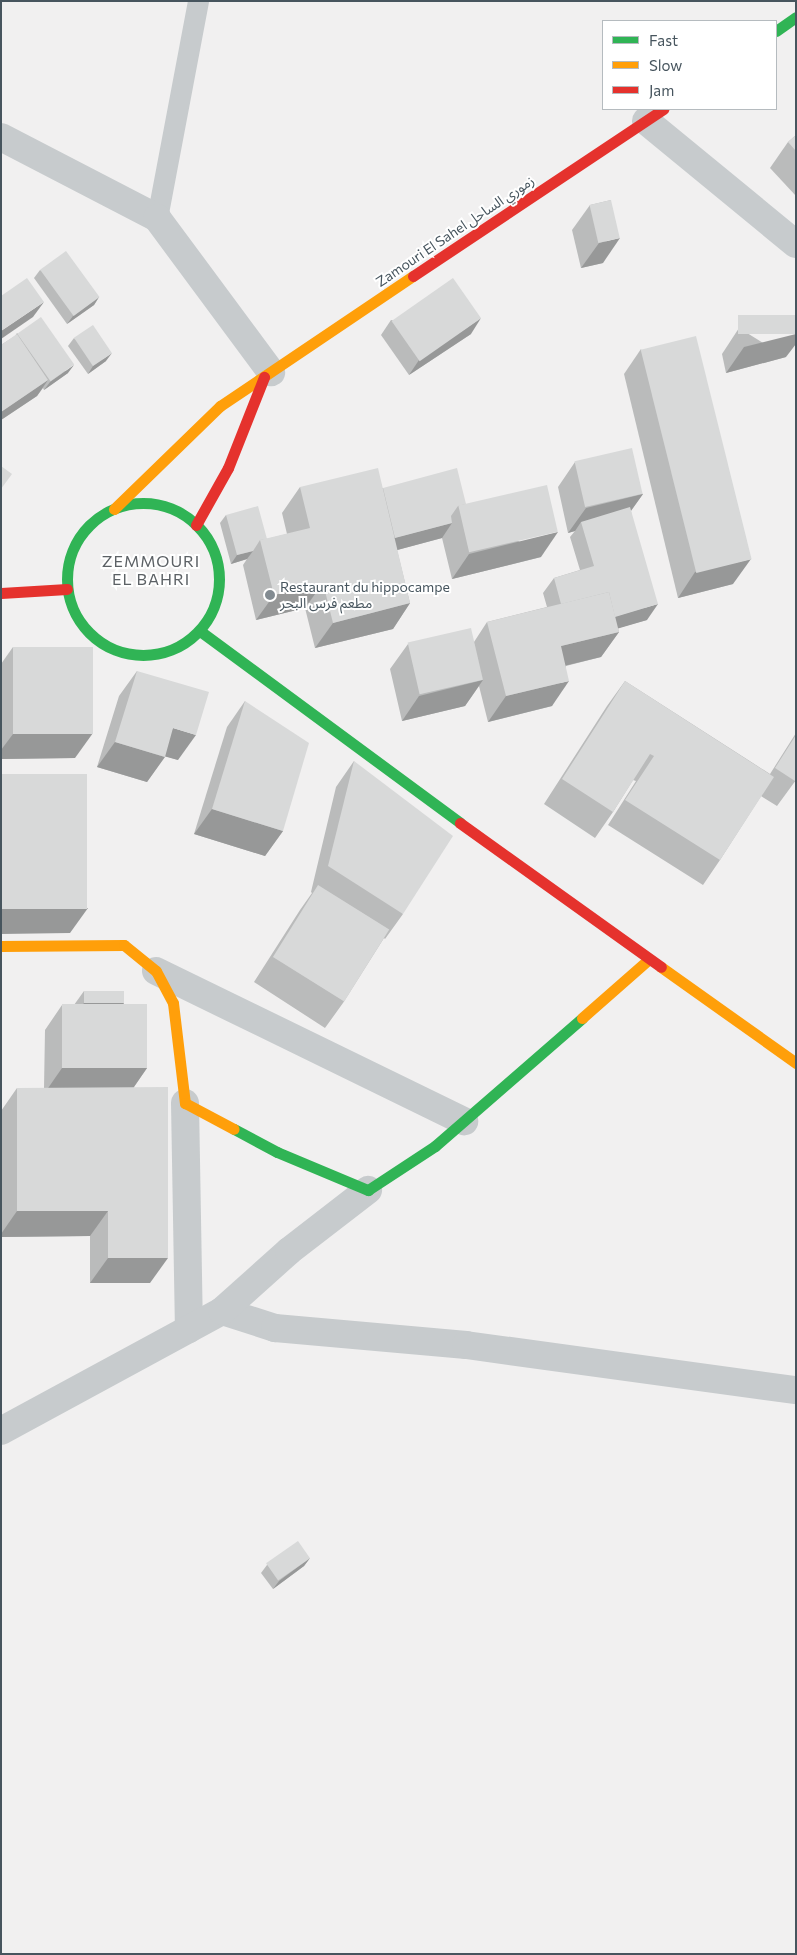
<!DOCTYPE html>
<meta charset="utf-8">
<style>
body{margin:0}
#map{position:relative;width:797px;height:1955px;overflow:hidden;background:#f1f0f0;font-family:Commissioner,"Noto Sans Arabic",sans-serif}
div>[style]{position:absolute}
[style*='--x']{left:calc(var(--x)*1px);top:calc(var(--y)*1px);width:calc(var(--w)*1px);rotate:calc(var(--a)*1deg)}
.lane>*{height:21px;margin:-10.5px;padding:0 10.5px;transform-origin:10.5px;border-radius:10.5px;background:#c7cbcd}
.street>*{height:28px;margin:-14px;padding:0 14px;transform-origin:14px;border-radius:14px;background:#c7cbcd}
.fast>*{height:11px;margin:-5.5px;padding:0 5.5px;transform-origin:5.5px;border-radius:5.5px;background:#30b455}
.fast>.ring{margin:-5.5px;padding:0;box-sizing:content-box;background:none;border:11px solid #30b455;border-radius:50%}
.slow>*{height:11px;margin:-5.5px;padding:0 5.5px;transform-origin:5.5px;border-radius:5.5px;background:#ff9f0a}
.jam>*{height:11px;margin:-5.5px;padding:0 5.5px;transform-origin:5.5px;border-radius:5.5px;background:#e5322d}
.wall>*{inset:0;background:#babbbb}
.shaded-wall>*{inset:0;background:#979898}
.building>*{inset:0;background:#d8d9d9;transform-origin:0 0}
.dots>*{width:14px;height:14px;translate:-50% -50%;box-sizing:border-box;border:2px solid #fff;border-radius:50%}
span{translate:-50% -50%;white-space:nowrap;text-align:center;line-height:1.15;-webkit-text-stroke:4px #fff;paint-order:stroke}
.street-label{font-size:14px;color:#47555e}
.poi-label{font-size:14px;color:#47555e}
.left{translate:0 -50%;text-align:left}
.quarter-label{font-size:16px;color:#5c6165;letter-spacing:1px}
.frame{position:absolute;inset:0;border:2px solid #47555e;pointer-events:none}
.legend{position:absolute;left:602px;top:20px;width:175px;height:90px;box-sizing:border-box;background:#fff;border:1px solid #b5bbbf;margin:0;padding:6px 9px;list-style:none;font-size:15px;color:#47555e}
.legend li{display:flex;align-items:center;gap:10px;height:25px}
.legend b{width:25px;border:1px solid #b5bbbf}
</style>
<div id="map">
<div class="lane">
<i style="--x:157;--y:218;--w:221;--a:-79.3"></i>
</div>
<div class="street">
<i style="--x:646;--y:121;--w:194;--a:39.4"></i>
<i style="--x:1;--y:137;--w:176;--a:27.4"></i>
<i style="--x:157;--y:218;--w:192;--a:53.5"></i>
<i style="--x:156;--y:971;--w:343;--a:26"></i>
<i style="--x:185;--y:1103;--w:226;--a:89"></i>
<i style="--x:222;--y:1311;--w:56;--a:17.8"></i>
<i style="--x:275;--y:1328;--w:192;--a:5.1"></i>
<i style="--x:466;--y:1345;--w:333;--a:7.8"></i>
<i style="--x:1;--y:1431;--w:251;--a:-28.5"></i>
<i style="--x:222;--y:1311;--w:90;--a:-41.8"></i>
<i style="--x:289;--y:1251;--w:100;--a:-37.7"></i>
</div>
<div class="fast">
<i style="--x:776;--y:31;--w:24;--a:-35"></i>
<i class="ring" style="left:67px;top:503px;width:141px;height:141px"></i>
<i style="--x:200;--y:631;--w:323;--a:36.4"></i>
<i style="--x:234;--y:1129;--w:49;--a:28.1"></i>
<i style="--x:277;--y:1152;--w:99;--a:22.7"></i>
<i style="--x:368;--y:1190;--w:80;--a:-33.3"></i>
<i style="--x:435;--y:1146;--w:195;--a:-41"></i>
</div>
<div class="slow">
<i style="--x:114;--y:509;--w:148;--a:-44.2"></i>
<i style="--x:220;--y:406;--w:233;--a:-34"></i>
<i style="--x:1;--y:946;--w:123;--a:-0.5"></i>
<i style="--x:124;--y:945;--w:41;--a:39.1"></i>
<i style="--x:156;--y:971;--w:36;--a:62"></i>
<i style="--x:173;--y:1003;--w:101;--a:83.2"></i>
<i style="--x:185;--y:1103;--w:55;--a:28"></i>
<i style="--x:661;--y:967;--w:166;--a:35.4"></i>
<i style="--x:582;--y:1018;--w:88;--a:-41.3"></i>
</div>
<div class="jam">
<i style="--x:413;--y:276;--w:301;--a:-33.7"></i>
<i style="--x:196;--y:525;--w:65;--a:-60.7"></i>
<i style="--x:228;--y:468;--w:98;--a:-68.4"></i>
<i style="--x:1;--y:593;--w:66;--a:-3.5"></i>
<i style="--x:460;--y:823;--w:247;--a:35.6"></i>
</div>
<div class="wall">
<i style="clip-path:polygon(796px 135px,796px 196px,770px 168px,788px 142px)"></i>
<i style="clip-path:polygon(611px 200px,603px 263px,581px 268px,572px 230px,590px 205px)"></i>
<i style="clip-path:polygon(40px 270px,99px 297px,94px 305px,67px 324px,34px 278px)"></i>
<i style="clip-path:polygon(391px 320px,471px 334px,409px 375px,381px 335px)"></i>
<i style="clip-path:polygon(739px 328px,786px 357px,726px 373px,722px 354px)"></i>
<i style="clip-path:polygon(17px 333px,68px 373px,44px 390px,43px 388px,37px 396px,1px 420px,1px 345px,15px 336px)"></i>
<i style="clip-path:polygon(74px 338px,106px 361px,88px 374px,68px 346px)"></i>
<i style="clip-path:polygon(641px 349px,733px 584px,678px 598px,624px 374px)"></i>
<i style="clip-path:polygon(575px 462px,643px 494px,631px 511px,647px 620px,618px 628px,619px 632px,601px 657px,566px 666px,552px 706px,488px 722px,479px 686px,465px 706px,402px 721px,390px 669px,408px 644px,474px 642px,487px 622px,547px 607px,543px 593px,554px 578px,580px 570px,570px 537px,575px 531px,568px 533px,558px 487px)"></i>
<i style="clip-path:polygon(300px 487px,383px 488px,466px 504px,541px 557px,452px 579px,442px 538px,397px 550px,410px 603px,393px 629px,315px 648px,305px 608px,256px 620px,243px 565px,247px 559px,231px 564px,220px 523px,226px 515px,267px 539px,287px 534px,282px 513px)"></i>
<i style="clip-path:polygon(13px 647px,75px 758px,1px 759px,1px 664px)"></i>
<i style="clip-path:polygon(137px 671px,178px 760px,165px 756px,147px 782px,97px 767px,119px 696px)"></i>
<i style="clip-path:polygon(625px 681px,770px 774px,796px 733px,796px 780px,777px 806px,761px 796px,720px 860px,703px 885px,608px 825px,636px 781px,633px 780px,613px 812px,595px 838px,544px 804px,607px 706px)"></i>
<i style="clip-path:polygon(245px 701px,283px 831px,265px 856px,194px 834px,227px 727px)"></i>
<i style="clip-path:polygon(354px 761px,403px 914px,385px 939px,384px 938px,343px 1003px,325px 1028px,254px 982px,300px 910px,312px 893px,311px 892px,336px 787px)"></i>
<i style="clip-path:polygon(84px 991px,124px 1003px,123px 1004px,147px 1068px,134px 1087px,150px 1283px,90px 1283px,90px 1236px,1px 1237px,1px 1111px,17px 1088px,44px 1088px,45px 1030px,62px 1005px,74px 1005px)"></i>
<i style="clip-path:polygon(310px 1558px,304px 1566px,273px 1589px,261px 1573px,267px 1565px)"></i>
</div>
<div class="shaded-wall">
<i style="clip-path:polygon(620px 238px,603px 263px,581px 268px,599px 243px)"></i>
<i style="clip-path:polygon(99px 297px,94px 305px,67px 324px,73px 316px)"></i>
<i style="clip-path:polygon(44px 302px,33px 317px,1px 339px,1px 331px)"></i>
<i style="clip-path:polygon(481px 318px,471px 334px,409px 375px,419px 360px)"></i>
<i style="clip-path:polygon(796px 334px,796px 344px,786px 357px,726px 373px,744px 347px)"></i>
<i style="clip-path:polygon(112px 353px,106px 361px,88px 374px,93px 366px)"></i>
<i style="clip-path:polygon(74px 365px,68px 373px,44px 390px,50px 382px)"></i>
<i style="clip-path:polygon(48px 380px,37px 396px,1px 420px,1px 412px)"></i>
<i style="clip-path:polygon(643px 494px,625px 519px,581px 522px,575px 531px,568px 533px,586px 508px)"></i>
<i style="clip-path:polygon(452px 523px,442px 538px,375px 556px,386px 540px)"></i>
<i style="clip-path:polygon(558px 532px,541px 557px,452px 579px,469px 554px)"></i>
<i style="clip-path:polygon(253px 551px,247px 559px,231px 564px,237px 555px)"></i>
<i style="clip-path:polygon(751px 559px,733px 584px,678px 598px,695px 572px)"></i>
<i style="clip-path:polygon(323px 583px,305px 608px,256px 620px,274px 595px)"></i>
<i style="clip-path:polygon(410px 603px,393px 629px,315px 648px,333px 623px)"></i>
<i style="clip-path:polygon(658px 604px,647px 620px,596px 635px,606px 619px)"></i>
<i style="clip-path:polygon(619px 632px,601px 657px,543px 671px,561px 646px)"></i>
<i style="clip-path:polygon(483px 680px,465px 706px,402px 721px,419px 696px)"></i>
<i style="clip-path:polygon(569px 681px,552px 706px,488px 722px,506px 696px)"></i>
<i style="clip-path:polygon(173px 728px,196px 735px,178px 760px,156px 754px)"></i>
<i style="clip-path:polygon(93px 733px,75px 758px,1px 759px,1px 750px,13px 734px)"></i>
<i style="clip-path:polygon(115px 742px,165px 757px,147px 782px,97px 767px)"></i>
<i style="clip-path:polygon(212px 809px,283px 831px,265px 856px,194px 834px)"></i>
<i style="clip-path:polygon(88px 908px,70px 933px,1px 934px,1px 909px)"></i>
<i style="clip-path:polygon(84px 1003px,124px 1003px,106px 1028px,66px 1028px)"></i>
<i style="clip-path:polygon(62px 1068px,147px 1068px,129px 1094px,44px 1094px)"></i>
<i style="clip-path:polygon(17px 1211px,108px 1211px,90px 1236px,1px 1237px,1px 1234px)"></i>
<i style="clip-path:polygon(108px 1258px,168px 1258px,150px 1283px,90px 1283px)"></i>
<i style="clip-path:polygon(310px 1558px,304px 1566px,273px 1589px,279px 1581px)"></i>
</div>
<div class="building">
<i style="clip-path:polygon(796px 135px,796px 151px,788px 142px)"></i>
<i style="left:611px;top:200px;width:39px;height:22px;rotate:77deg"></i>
<i style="left:66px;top:251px;width:57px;height:32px;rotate:54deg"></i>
<i style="clip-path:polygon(27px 278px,44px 302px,1px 331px,1px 296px)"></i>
<i style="left:453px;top:278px;width:49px;height:75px;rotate:55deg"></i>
<i style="left:796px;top:315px;width:19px;height:58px;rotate:90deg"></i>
<i style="left:41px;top:317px;width:58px;height:29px;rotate:55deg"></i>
<i style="left:93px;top:325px;width:34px;height:23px;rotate:56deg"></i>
<i style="clip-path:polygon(17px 334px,48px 380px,1px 412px,1px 345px)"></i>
<i style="left:696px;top:336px;width:230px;height:57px;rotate:76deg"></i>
<i style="left:632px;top:448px;width:47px;height:59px;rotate:77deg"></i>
<i style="clip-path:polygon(1px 466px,12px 474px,1px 489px)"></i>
<i style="clip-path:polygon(378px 468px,410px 603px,333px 623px,323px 583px,274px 595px,260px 540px,310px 528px,300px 487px)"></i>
<i style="clip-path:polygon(457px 468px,466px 504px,458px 506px,451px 516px,452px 523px,395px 538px,383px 488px)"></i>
<i style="left:547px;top:485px;width:48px;height:91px;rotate:77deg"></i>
<i style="clip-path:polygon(258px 506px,267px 539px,260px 540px,253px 551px,237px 555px,226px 515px)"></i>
<i style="clip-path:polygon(630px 507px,658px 604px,615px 617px,609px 592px,561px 604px,554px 578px,594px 566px,581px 522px)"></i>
<i style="clip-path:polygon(609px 592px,619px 632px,561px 646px,569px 681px,506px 696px,487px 622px)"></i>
<i style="left:471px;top:628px;width:53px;height:65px;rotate:77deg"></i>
<i style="left:13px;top:647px;width:80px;height:87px"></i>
<i style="clip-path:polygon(137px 671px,209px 692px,196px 735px,173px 728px,165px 757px,115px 742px)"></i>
<i style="clip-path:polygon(625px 681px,774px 777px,720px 860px,625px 800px,654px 756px,650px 754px,613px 812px,562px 779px)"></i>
<i style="clip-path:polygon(245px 701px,309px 743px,283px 831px,212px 809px)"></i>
<i style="clip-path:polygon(796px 735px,796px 780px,795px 781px,775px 768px)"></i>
<i style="clip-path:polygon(354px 761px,453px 836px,403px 914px,328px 866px)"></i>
<i style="left:1px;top:774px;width:86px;height:135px"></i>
<i style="left:318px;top:885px;width:84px;height:85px;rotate:32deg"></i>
<i style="left:84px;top:991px;width:40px;height:12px"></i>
<i style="left:147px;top:1004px;width:64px;height:85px;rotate:90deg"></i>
<i style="clip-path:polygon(168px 1087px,168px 1258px,108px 1258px,108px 1211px,17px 1211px,17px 1088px)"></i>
<i style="left:298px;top:1541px;width:21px;height:39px;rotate:55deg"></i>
</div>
<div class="dots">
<i style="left:270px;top:595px;background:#828b91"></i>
</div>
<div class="street-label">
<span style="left:455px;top:231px;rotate:-34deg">Zamouri El Sahel زموري الساحل</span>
</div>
<div class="poi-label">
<span class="left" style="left:280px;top:595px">Restaurant du hippocampe<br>مطعم فرس البحر</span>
</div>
<div class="quarter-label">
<span style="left:151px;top:570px">ZEMMOURI<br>EL BAHRI</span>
</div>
<div class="frame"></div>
<ul class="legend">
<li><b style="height:6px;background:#30b455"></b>Fast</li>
<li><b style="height:6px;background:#ff9f0a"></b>Slow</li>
<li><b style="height:6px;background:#e5322d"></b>Jam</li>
</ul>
</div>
